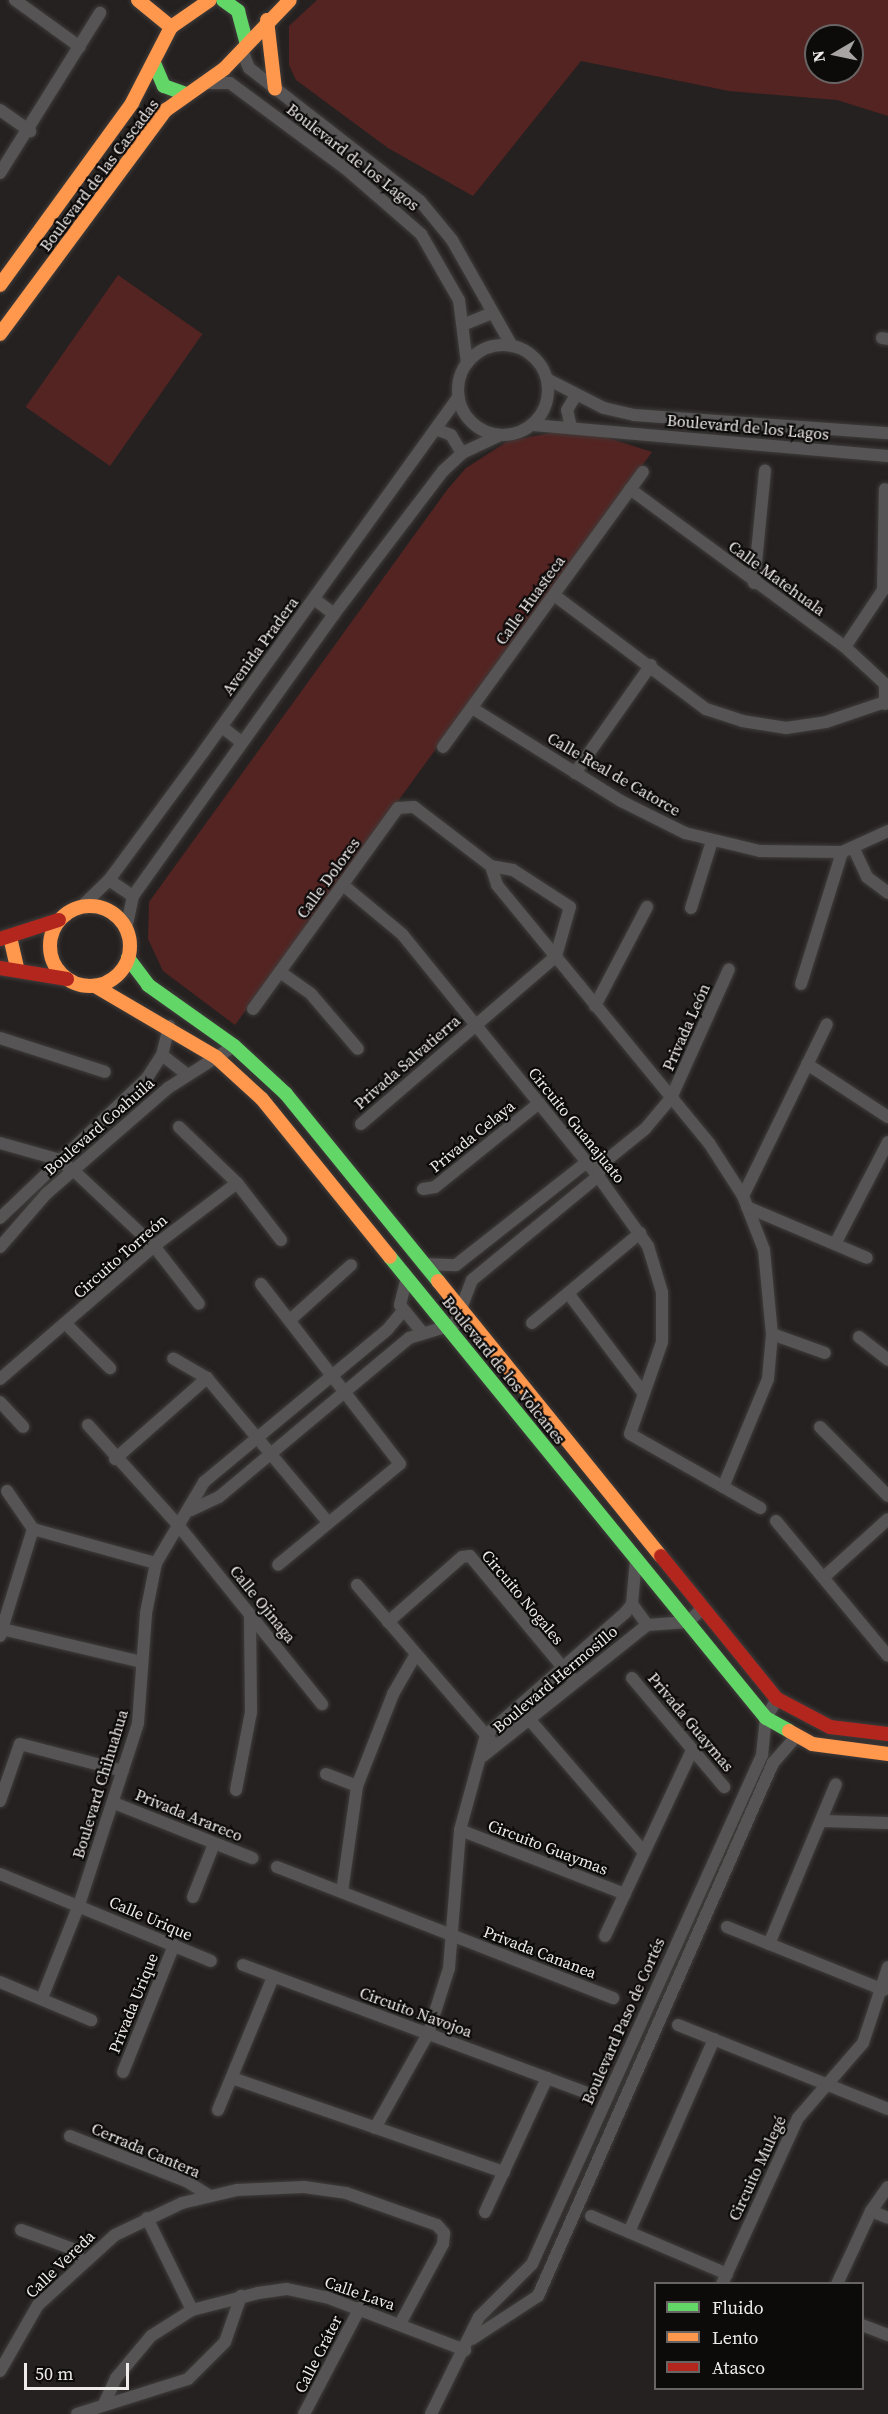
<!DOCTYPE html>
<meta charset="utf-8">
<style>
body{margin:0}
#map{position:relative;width:888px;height:2414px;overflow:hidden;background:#252120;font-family:"Source Serif 4",serif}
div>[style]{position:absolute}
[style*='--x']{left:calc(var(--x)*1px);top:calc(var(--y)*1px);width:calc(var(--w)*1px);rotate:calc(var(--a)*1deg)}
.green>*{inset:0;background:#542422;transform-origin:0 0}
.roads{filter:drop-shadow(0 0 2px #3f3c3b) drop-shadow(0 0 2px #3f3c3b)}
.street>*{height:12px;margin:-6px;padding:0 6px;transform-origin:6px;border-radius:6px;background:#565454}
.street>.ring{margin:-6px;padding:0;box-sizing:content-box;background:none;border:12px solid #565454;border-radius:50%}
.fast>*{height:14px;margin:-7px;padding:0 7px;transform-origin:7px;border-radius:7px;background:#63d668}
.slow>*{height:14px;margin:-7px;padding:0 7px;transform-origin:7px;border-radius:7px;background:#ff974d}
.slow>.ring{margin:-7px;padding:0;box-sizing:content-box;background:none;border:14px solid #ff974d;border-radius:50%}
.jam>*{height:14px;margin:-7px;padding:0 7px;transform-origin:7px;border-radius:7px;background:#b3261e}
span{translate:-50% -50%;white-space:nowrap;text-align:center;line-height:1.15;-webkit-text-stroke:4.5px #0d0a0a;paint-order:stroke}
.street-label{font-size:16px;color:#f0ebeb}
.legend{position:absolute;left:654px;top:2282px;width:210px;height:108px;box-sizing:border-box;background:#0d0a0a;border:2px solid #686464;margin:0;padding:8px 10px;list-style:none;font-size:18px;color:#f0ebeb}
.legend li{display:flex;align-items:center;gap:12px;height:30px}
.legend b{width:30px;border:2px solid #686464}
.north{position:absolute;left:804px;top:24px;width:60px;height:60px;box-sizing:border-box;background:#0d0a0a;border:2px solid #686464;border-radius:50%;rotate:261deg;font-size:16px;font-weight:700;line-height:24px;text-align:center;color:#f0ebeb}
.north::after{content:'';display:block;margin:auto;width:21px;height:27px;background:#a9a4a4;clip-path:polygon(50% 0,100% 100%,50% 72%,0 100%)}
.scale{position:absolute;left:24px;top:2363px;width:105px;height:27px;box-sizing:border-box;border:3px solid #f0ebeb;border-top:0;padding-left:8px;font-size:18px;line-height:21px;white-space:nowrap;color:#f0ebeb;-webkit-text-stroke:4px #0d0a0a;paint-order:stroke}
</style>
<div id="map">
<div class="green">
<i style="clip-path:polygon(evenodd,317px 0,888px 0,888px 116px,837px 100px,729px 91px,581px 61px,473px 196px,388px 148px,296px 80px,289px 65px,289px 26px,317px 0,816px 36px,852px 36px,852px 72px,816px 72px,816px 36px)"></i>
<i style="left:118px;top:275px;width:103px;height:161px;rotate:35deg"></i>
<i style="clip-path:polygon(561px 431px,596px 434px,652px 452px,235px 1025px,163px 971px,148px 939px,149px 902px,447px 490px,466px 468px,508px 441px)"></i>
</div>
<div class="roads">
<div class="street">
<i style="--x:15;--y:0;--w:80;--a:35.9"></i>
<i style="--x:242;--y:50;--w:19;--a:69"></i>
<i style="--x:249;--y:68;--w:217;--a:37.9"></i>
<i style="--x:420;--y:201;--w:50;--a:50.6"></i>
<i style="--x:452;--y:240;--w:122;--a:60.5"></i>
<i style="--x:207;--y:83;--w:23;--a:0"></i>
<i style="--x:230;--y:83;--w:143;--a:36.5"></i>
<i style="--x:345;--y:168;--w:101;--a:41"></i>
<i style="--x:421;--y:234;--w:76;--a:60.1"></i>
<i style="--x:459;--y:300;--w:64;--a:82.8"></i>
<i style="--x:0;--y:110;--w:37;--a:35"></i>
<i style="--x:0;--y:173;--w:189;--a:-58"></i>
<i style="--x:465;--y:324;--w:29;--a:-22"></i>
<i style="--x:882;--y:338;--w:6;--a:9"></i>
<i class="ring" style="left:458px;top:345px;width:78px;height:78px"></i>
<i style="--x:547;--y:379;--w:64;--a:27"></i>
<i style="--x:604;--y:408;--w:31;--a:13"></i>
<i style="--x:634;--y:415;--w:255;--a:4.1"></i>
<i style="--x:533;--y:425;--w:356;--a:5"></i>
<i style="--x:571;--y:427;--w:17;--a:-103"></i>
<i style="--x:567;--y:410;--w:17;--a:-59"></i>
<i style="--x:438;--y:430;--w:14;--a:21"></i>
<i style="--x:451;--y:435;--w:21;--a:59"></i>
<i style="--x:630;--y:489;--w:267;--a:36.3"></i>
<i style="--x:845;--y:647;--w:54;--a:42.8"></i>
<i style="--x:885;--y:684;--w:20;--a:90"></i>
<i style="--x:754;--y:583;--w:113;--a:-84.4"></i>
<i style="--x:554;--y:595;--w:190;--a:36.9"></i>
<i style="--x:706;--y:709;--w:38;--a:18"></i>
<i style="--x:742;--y:721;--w:45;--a:9"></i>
<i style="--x:786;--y:728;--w:40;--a:-8.5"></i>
<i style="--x:826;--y:722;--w:65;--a:-18.7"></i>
<i style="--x:314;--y:599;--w:25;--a:37"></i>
<i style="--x:845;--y:647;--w:69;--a:-56.3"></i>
<i style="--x:883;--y:590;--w:101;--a:-88.9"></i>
<i style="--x:472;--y:708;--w:176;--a:32"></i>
<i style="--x:621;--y:801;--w:72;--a:26.6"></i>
<i style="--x:685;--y:833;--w:77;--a:13.5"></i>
<i style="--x:760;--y:851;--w:82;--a:0.7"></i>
<i style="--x:842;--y:852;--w:51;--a:-24.5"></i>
<i style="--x:222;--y:727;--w:24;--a:38"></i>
<i style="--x:443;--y:747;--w:340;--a:-54"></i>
<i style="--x:575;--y:773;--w:132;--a:-54.9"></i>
<i style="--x:854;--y:849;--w:31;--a:65"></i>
<i style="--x:867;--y:877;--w:26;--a:37"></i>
<i style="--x:109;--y:880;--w:29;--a:34"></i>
<i style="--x:343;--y:885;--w:77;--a:39.7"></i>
<i style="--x:402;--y:934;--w:311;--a:51"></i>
<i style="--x:598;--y:1176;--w:86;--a:54.5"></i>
<i style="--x:648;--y:1246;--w:48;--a:73.1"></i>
<i style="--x:662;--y:1292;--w:50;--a:90"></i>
<i style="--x:662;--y:1342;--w:97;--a:109.2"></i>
<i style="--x:630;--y:1434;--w:150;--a:29.6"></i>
<i style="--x:81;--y:907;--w:39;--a:-44"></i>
<i style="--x:109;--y:880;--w:160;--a:-53.6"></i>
<i style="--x:204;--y:751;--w:436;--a:-54.3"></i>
<i style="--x:691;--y:908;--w:70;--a:-72.6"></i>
<i style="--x:126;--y:929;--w:34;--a:-78"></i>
<i style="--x:133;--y:896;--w:346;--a:-54.5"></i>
<i style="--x:334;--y:614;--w:180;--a:-52.7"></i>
<i style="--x:443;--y:471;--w:26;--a:-43"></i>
<i style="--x:462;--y:453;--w:40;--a:-25"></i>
<i style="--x:280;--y:972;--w:38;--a:35"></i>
<i style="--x:311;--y:994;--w:72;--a:49.5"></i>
<i style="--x:801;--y:984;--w:138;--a:-72.7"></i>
<i style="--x:595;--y:1006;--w:112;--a:-62.3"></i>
<i style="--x:253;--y:1009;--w:248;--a:-54.2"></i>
<i style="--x:398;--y:808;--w:16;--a:-4"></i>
<i style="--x:414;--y:807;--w:97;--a:37.5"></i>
<i style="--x:491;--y:866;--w:20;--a:72"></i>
<i style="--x:497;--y:885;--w:334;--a:50.6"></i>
<i style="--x:709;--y:1143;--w:63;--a:57.3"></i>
<i style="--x:743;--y:1196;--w:58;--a:68.7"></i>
<i style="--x:764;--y:1250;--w:84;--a:84.6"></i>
<i style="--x:772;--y:1334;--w:45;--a:95.1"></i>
<i style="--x:768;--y:1379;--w:117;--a:112.6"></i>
<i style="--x:0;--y:1038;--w:110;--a:17.9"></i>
<i style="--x:162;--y:1055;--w:31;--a:38"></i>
<i style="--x:807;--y:1064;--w:97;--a:33.2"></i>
<i style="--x:361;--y:1124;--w:257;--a:-40.7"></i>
<i style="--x:556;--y:956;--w:51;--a:-74.1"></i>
<i style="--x:570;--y:907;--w:68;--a:-147"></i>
<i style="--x:513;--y:870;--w:22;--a:-170"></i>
<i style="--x:179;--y:1127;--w:81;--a:44"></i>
<i style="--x:237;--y:1183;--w:72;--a:52.3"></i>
<i style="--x:0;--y:1143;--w:59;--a:15.7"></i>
<i style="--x:57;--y:1159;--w:19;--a:35"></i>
<i style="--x:73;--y:1170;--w:111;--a:43.2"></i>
<i style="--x:154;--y:1246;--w:73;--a:52.2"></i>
<i style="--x:423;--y:1189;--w:12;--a:-9"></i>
<i style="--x:435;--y:1187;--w:134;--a:-38.9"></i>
<i style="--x:743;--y:1196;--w:191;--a:-64"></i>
<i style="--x:747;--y:1207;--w:130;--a:23"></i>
<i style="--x:0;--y:1218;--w:203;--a:-43.6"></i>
<i style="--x:147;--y:1078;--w:27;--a:-57"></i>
<i style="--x:162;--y:1055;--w:30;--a:-76"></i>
<i style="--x:835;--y:1244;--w:115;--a:-62.5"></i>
<i style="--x:0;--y:1247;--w:70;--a:-49"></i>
<i style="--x:46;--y:1194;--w:162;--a:-41"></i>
<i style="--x:168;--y:1088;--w:78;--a:-32.5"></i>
<i style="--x:423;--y:1264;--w:33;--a:2"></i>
<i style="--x:456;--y:1265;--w:167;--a:-38.2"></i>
<i style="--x:587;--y:1162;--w:7;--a:0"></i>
<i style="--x:407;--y:1277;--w:29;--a:104"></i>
<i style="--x:400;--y:1305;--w:33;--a:51"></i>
<i style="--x:261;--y:1284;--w:227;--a:52.3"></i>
<i style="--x:400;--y:1464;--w:158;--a:140.4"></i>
<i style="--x:568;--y:1293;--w:126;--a:53"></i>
<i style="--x:290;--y:1320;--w:82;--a:-42"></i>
<i style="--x:532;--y:1323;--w:141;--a:-39.8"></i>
<i style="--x:67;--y:1325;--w:61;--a:45"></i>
<i style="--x:772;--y:1334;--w:56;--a:19.7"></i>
<i style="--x:859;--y:1337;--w:37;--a:38"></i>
<i style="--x:207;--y:1378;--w:187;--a:50"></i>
<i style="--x:0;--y:1379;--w:203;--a:-40.8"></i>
<i style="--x:154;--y:1246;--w:104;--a:-37.2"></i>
<i style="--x:0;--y:1402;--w:34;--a:47"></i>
<i style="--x:88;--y:1425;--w:135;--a:48"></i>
<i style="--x:178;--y:1525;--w:230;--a:51.2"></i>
<i style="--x:820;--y:1427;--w:97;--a:45.4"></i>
<i style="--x:115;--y:1459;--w:123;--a:-41.4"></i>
<i style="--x:207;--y:1378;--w:39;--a:-150"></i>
<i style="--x:7;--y:1491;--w:46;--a:55.6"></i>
<i style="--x:33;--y:1529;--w:128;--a:15.5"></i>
<i style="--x:191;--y:1510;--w:31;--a:-25"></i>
<i style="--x:219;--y:1497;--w:248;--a:-39.9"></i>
<i style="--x:409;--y:1338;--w:48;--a:-16.9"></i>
<i style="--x:455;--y:1324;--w:47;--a:-68.9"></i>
<i style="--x:472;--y:1280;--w:163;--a:-39.5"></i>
<i style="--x:598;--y:1176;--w:14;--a:-69"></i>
<i style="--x:603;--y:1163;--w:54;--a:-39"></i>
<i style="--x:645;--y:1129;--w:40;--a:-50"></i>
<i style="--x:671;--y:1098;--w:141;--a:-65.8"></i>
<i style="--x:776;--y:1521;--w:175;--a:50.3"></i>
<i style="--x:824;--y:1577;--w:86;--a:-42.2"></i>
<i style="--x:357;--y:1585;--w:206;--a:49.3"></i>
<i style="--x:632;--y:1604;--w:26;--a:54"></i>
<i style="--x:388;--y:1622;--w:98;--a:-41.3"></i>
<i style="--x:462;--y:1557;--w:8;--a:-7"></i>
<i style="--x:470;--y:1556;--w:164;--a:50.2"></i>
<i style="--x:2;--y:1629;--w:105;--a:-72.8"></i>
<i style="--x:0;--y:1636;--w:7;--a:-74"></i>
<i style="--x:2;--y:1629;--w:144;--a:13.3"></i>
<i style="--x:632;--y:1678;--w:143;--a:49.8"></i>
<i style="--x:529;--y:1719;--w:176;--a:49.2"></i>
<i style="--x:483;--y:1756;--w:210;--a:-38.6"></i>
<i style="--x:647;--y:1625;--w:41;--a:-4.2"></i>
<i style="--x:688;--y:1622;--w:21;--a:-43"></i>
<i style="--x:326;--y:1774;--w:33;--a:21"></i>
<i style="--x:236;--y:1790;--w:79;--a:-79.1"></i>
<i style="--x:251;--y:1712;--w:96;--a:-90.6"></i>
<i style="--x:0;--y:1801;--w:60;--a:-70.7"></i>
<i style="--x:20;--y:1744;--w:106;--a:14.7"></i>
<i style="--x:114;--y:1803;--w:149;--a:21.7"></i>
<i style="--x:822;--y:1821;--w:66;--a:1.7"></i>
<i style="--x:460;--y:1830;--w:177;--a:21.2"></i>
<i style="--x:277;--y:1867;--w:361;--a:21.3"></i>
<i style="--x:0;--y:1874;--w:228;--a:22.4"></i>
<i style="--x:342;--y:1892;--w:107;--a:-81.9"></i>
<i style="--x:357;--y:1786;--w:99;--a:-68.6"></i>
<i style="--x:393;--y:1694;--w:46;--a:-60.1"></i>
<i style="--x:193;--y:1897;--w:57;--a:-68.4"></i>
<i style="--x:727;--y:1927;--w:169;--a:21.9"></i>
<i style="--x:605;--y:1936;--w:205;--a:-64.9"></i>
<i style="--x:769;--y:1944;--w:173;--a:-67.3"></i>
<i style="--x:243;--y:1965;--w:364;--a:20.4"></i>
<i style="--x:0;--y:1982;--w:99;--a:22.7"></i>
<i style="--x:42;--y:1998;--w:100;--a:-68.3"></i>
<i style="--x:79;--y:1905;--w:191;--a:-72"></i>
<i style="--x:138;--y:1723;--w:110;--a:-85.8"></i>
<i style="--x:146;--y:1613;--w:51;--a:-78.7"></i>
<i style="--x:156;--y:1563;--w:94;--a:-59.3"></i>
<i style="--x:204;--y:1482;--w:238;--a:-39.7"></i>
<i style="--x:387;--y:1330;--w:23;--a:-50"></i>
<i style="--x:678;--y:2025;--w:226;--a:21.8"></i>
<i style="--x:123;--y:2072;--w:137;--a:-68.1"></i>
<i style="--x:232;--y:2078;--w:288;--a:19.1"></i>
<i style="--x:218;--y:2110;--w:144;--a:-67.5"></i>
<i style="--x:375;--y:2128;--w:108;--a:-60.6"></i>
<i style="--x:428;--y:2034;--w:69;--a:-72.3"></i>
<i style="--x:449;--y:1968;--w:138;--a:-85.4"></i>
<i style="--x:460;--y:1830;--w:98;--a:-74.7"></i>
<i style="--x:486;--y:1735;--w:185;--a:-41.3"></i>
<i style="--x:625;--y:1613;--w:11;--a:-52"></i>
<i style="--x:632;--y:1604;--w:45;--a:-84.9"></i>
<i style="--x:70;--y:2136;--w:124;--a:21.2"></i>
<i style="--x:186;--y:2181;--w:26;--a:32"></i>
<i style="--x:871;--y:2211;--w:18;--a:22"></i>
<i style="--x:485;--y:2212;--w:148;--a:-65.2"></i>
<i style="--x:591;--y:2216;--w:148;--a:23.1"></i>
<i style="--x:147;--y:2218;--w:102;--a:63.9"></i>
<i style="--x:21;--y:2230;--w:55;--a:20.1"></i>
<i style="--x:73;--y:2249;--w:16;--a:55"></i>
<i style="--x:629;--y:2232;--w:211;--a:-66.2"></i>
<i style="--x:722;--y:2284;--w:183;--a:-65.4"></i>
<i style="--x:798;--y:2118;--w:99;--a:-49.1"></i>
<i style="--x:863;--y:2043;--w:80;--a:-71.8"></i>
<i style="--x:837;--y:2284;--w:81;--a:-65"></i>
<i style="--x:871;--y:2211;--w:29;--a:-55"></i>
<i style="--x:862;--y:2325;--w:28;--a:21"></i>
<i style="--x:472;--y:2339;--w:79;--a:-33.1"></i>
<i style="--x:538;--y:2296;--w:583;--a:-66.21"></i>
<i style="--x:773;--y:1763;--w:33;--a:-49"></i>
<i style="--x:0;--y:2371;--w:76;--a:-60.1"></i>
<i style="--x:38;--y:2305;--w:104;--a:-42.3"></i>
<i style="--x:115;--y:2235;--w:74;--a:-25.5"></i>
<i style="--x:182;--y:2203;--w:57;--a:-13.3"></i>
<i style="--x:237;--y:2190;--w:67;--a:-2.6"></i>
<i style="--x:304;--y:2187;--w:42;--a:8.1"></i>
<i style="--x:346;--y:2193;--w:96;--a:19.4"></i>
<i style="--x:437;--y:2225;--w:11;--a:49"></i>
<i style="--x:444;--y:2233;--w:11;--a:95"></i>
<i style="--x:443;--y:2244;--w:91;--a:118.3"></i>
<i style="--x:104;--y:2404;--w:29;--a:-65"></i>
<i style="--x:116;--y:2378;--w:55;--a:-50.2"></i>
<i style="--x:151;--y:2336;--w:49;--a:-32.4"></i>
<i style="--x:192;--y:2310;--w:68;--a:-14.4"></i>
<i style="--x:258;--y:2293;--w:29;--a:-8"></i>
<i style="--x:287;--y:2289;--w:40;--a:12"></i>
<i style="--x:326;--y:2297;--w:149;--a:20.9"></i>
<i style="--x:77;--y:2414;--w:116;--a:-17.5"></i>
<i style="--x:188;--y:2379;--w:52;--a:-45"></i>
<i style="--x:225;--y:2342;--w:49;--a:-70.8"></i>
<i style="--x:304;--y:2414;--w:120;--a:-62.2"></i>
<i style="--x:431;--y:2414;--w:108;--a:-63.7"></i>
<i style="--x:479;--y:2317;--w:75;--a:-45"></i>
<i style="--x:532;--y:2264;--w:559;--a:-65.68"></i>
<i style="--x:762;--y:1755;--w:37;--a:-84"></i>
<i style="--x:766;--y:1718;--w:22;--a:-60"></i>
</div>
<div class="fast">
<i style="--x:223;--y:0;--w:19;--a:36"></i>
<i style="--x:238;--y:11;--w:31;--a:75"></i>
<i style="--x:154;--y:63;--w:25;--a:67"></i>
<i style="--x:164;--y:86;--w:23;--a:20"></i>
<i style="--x:128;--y:958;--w:34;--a:53"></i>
<i style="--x:148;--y:985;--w:105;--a:35.3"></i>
<i style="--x:234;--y:1046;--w:71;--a:42.7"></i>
<i style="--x:286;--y:1094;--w:241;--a:50.9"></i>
<i style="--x:390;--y:1257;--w:595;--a:50.8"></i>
<i style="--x:766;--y:1718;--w:26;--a:29"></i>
</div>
<div class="slow">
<i style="--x:138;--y:0;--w:43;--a:39.3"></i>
<i style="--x:267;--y:20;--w:69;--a:83.4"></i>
<i style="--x:0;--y:285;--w:225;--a:-54"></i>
<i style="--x:132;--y:103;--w:85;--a:-62.8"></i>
<i style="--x:171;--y:27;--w:47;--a:-34.7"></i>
<i style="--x:0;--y:334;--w:279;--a:-53.5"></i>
<i style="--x:166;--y:110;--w:71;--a:-35.3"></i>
<i style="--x:224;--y:69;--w:95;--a:-46.3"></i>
<i class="ring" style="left:50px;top:906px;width:66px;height:66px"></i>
<i style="--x:10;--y:937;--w:32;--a:77"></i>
<i style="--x:95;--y:986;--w:140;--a:30.4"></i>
<i style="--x:216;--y:1057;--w:62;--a:42.4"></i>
<i style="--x:262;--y:1099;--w:203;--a:51"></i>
<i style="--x:438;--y:1281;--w:354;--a:51"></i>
<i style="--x:789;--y:1731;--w:26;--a:29"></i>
<i style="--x:812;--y:1744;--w:77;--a:7.5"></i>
</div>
<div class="jam">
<i style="--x:0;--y:939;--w:62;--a:-17.9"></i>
<i style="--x:0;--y:968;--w:68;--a:9.3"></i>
<i style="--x:661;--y:1556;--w:184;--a:51"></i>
<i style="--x:777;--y:1699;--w:60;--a:27.8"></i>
<i style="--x:830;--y:1727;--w:58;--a:6.9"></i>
</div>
</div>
<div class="street-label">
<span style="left:353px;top:157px;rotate:38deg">Boulevard de los Lagos</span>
<span style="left:99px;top:175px;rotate:-53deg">Boulevard de las Cascadas</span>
<span style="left:748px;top:427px;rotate:5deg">Boulevard de los Lagos</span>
<span style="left:777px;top:578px;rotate:36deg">Calle Matehuala</span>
<span style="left:530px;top:600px;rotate:-54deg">Calle Huasteca</span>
<span style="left:260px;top:646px;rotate:-54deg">Avenida Pradera</span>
<span style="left:614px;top:774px;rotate:30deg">Calle Real de Catorce</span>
<span style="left:328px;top:878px;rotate:-54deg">Calle Dolores</span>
<span style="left:686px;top:1027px;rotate:-66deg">Privada León</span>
<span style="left:407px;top:1062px;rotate:-41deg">Privada Salvatierra</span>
<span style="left:577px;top:1125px;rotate:51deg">Circuito Guanajuato</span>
<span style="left:99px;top:1126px;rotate:-41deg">Boulevard Coahuila</span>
<span style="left:472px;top:1136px;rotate:-39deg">Privada Celaya</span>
<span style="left:120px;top:1256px;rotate:-41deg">Circuito Torreón</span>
<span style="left:504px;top:1370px;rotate:51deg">Boulevard de los Volcanes</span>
<span style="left:523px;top:1597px;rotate:50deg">Circuito Nogales</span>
<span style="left:263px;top:1604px;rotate:51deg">Calle Ojinaga</span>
<span style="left:555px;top:1679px;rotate:-40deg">Boulevard Hermosillo</span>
<span style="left:691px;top:1722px;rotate:50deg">Privada Guaymas</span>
<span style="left:100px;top:1784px;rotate:-73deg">Boulevard Chihuahua</span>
<span style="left:189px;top:1815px;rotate:22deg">Privada Arareco</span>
<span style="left:548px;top:1847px;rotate:21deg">Circuito Guaymas</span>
<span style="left:151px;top:1918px;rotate:23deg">Calle Urique</span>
<span style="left:540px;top:1952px;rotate:21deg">Privada Cananea</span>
<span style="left:133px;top:2003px;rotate:-68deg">Privada Urique</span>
<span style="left:416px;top:2012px;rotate:20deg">Circuito Navojoa</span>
<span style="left:623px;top:2021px;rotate:-66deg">Boulevard Paso de Cortés</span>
<span style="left:146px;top:2150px;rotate:23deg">Cerrada Cantera</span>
<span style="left:757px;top:2168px;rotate:-65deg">Circuito Mulegé</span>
<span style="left:60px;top:2264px;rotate:-44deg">Calle Vereda</span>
<span style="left:360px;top:2293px;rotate:19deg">Calle Lava</span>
<span style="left:318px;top:2354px;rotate:-63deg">Calle Cráter</span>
</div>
<ul class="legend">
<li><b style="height:8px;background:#63d668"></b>Fluido</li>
<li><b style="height:8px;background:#ff974d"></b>Lento</li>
<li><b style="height:8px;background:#b3261e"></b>Atasco</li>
</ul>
<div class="north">N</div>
<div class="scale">50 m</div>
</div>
